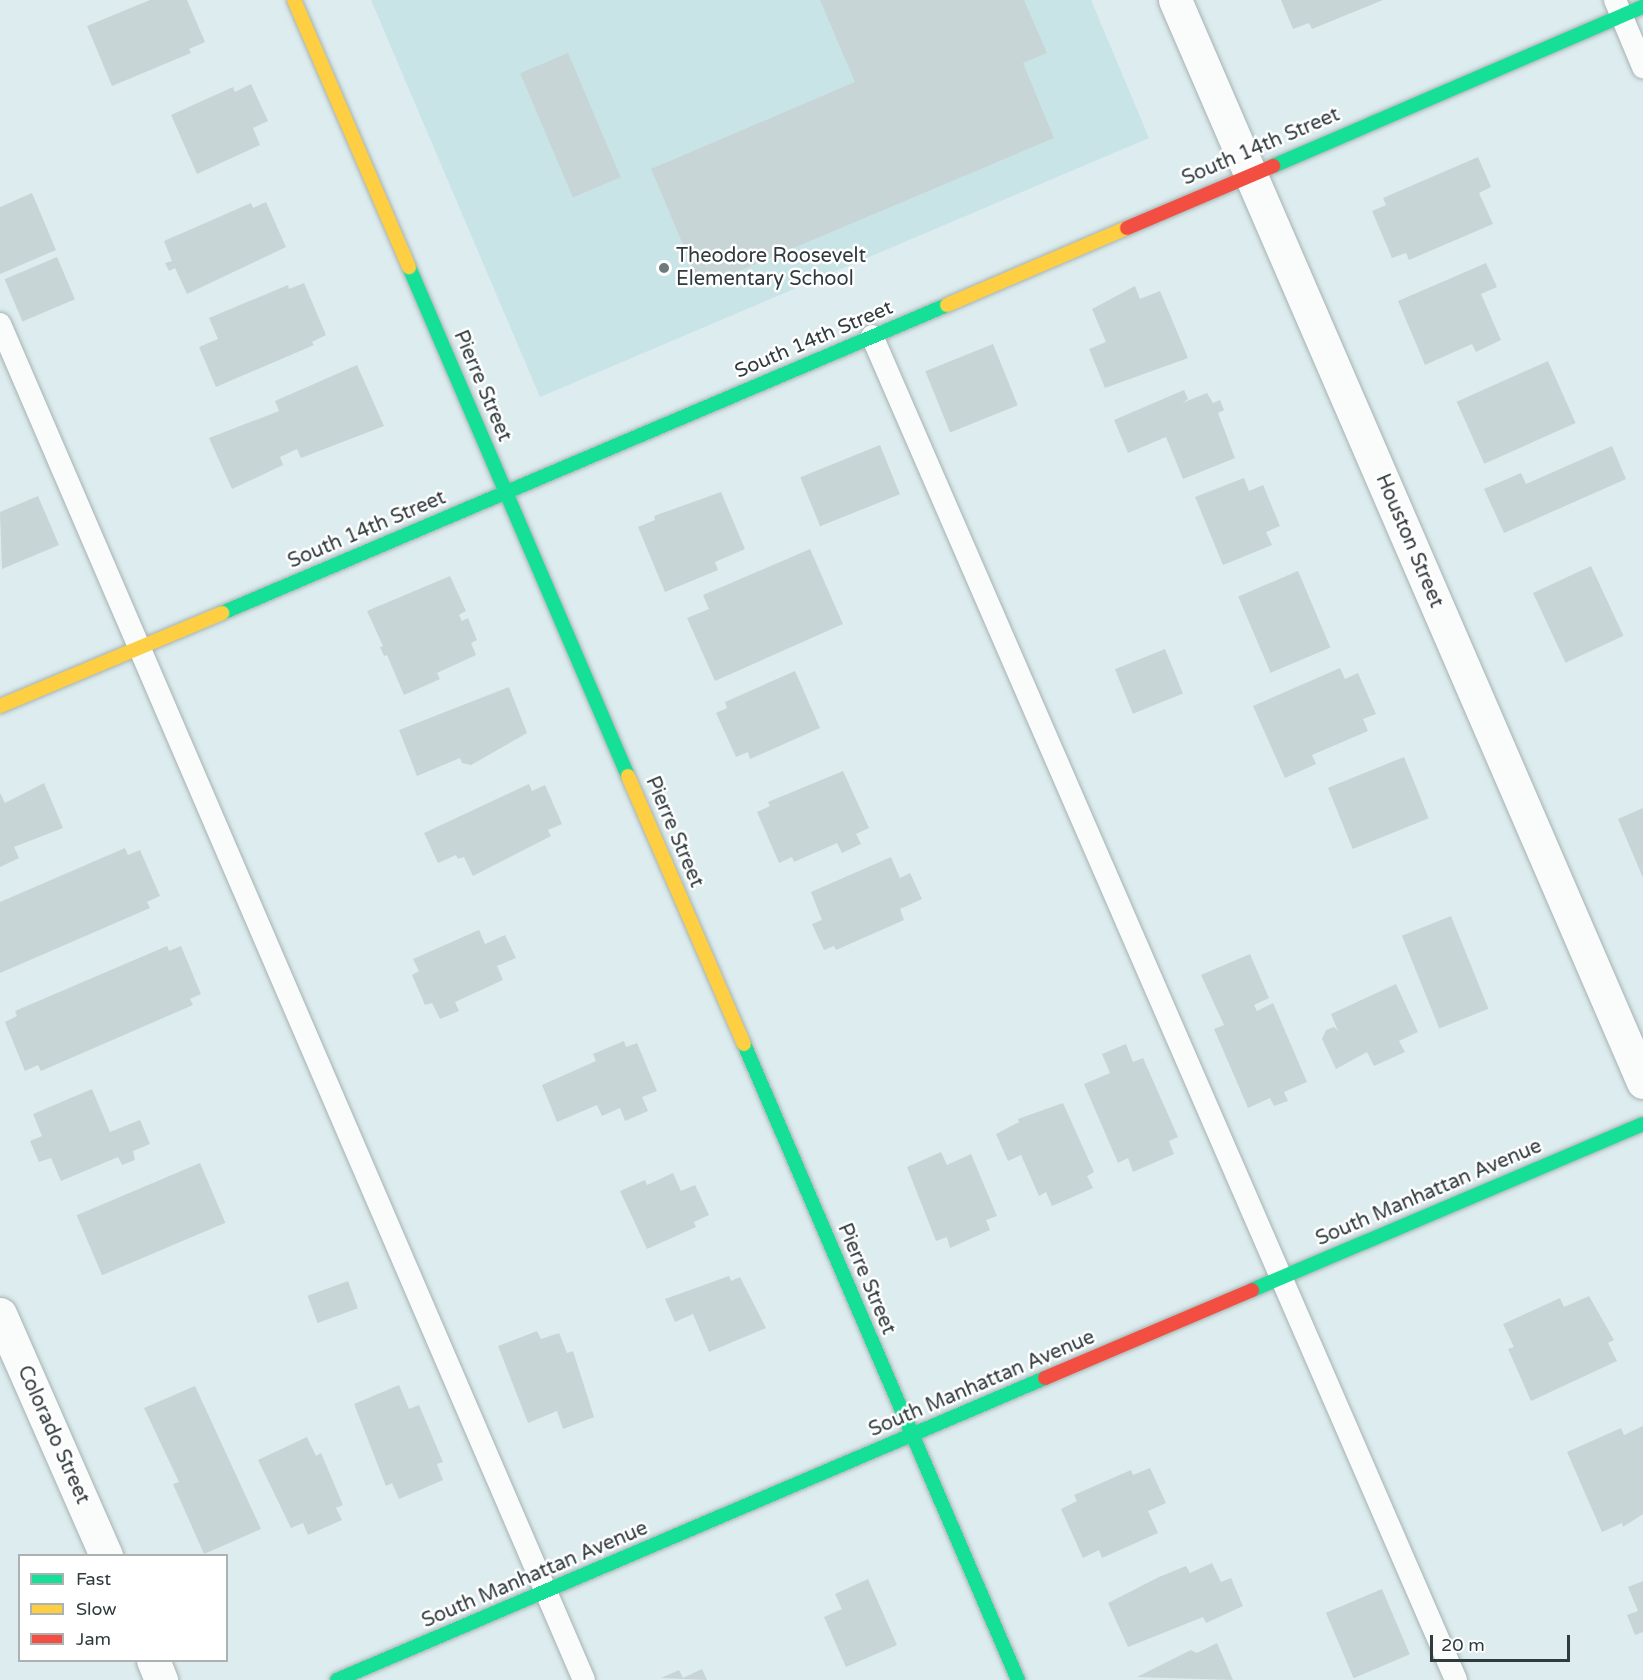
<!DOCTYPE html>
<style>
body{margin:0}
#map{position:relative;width:1643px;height:1680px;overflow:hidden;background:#ddecee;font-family:"Varela Round",sans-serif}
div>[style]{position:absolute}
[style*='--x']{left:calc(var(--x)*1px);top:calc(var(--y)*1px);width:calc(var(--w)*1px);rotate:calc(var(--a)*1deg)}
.built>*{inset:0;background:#c9e4e7}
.building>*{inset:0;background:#c8d5d6;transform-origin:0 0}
.roads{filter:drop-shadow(0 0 2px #a5b2b3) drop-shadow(0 0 2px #a5b2b3)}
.lane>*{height:22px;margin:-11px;padding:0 11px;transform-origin:11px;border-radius:11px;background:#fafcfc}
.street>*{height:33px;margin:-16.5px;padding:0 16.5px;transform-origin:16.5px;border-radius:16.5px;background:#fafcfc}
.fast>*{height:14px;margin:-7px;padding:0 7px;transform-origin:7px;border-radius:7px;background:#16e098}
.slow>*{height:14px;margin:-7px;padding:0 7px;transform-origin:7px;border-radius:7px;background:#ffcf43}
.jam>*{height:14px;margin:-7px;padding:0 7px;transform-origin:7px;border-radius:7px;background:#f24e42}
.dots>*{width:16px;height:16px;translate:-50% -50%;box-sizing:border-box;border:3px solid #fff;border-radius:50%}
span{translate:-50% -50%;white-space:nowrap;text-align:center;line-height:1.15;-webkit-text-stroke:5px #fff;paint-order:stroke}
.street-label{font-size:20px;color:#303b3d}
.poi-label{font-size:20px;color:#303b3d}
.left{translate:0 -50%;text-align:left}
.legend{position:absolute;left:18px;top:1554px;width:210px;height:108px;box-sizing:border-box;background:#fff;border:2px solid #acb1b1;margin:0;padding:8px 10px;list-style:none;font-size:18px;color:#303b3d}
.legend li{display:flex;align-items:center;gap:12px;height:30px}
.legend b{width:30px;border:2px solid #acb1b1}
.scale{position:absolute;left:1430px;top:1635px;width:140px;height:27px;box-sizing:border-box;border:3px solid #303b3d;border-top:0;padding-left:8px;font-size:18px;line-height:21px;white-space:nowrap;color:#303b3d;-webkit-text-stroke:4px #fff;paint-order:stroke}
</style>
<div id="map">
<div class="built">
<i style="clip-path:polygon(371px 0,1091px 0,1149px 138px,540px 397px)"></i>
</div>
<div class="building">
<i style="clip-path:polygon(150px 0,187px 0,205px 42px,189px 49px,191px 53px,112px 86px,87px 26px)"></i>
<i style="clip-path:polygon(820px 0,1024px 0,1047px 53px,1023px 63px,1054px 138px,701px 287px,651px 169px,855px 82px)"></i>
<i style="clip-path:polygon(1281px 0,1383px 0,1312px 29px,1309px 23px,1293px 29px)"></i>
<i style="left:568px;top:53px;width:135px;height:52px;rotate:67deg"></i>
<i style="clip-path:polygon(251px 84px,268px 121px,253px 128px,260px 145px,197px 174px,171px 115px,233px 87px,235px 92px)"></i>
<i style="clip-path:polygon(1478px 157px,1491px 187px,1479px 193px,1493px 224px,1409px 260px,1406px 253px,1392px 258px,1372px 211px,1386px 205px,1383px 198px)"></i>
<i style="clip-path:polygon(32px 193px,56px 250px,0 274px,0 207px)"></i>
<i style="clip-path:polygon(266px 202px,286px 247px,187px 294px,175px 268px,169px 271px,165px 263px,172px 261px,164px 241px,251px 203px,253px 208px)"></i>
<i style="left:57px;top:257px;width:46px;height:57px;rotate:67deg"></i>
<i style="clip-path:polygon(1486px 263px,1497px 287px,1481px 294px,1501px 340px,1476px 352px,1472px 344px,1425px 365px,1398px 301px)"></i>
<i style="clip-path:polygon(304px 283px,326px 335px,312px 342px,314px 345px,216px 387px,199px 347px,218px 339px,209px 318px,288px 285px,289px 289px)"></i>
<i style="clip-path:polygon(1135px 286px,1140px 299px,1160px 291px,1188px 358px,1105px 388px,1089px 349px,1106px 342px,1092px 309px)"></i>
<i style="left:993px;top:344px;width:66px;height:73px;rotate:68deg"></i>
<i style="left:1548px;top:361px;width:68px;height:100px;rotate:66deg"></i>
<i style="clip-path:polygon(357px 365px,384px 426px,301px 458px,297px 449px,280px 457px,283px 465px,232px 489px,209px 438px,279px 411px,275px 401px)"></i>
<i style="clip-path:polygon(1184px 390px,1188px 399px,1182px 403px,1207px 393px,1213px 403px,1220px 400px,1224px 410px,1218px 413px,1235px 458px,1183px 479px,1166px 437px,1128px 453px,1114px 420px)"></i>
<i style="left:880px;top:445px;width:53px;height:86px;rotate:68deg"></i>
<i style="clip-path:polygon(1612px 446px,1626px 479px,1504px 533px,1484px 489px,1521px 473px,1526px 484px)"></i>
<i style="clip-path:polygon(1244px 478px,1249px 491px,1263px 485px,1280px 526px,1266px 532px,1272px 545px,1223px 565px,1195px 497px)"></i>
<i style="clip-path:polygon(721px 492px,745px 549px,715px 562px,718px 570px,665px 592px,638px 527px,655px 520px,654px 516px)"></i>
<i style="clip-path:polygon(38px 496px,59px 545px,2px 569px,0 512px)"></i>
<i style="clip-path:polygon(810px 549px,843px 624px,715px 681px,687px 618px,709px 609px,703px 595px)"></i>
<i style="left:1591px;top:566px;width:77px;height:64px;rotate:65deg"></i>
<i style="left:1298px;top:571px;width:83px;height:65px;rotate:67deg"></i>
<i style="clip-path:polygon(450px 576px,466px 611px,459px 615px,462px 621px,468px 618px,477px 640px,471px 643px,476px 655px,437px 673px,440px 679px,404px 695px,387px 655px,384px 656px,380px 647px,383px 646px,367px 611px)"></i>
<i style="left:1165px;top:649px;width:48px;height:54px;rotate:68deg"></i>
<i style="clip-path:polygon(1340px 668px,1345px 679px,1358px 673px,1376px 714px,1363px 719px,1368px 731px,1312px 755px,1316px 764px,1285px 778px,1253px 706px)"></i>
<i style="clip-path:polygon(795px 671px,820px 728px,750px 759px,748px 752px,736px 757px,716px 713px,727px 708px,725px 702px)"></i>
<i style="clip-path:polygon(509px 687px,527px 733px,471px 765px,462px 763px,460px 758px,417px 776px,399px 730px)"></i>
<i style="left:1404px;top:757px;width:66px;height:82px;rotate:68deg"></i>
<i style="clip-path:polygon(843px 771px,869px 828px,856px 834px,861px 844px,842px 853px,837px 843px,794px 862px,792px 857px,779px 863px,757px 812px,770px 806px,768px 802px)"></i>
<i style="clip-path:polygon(44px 783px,63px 828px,14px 847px,19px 858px,0 867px,0 793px,5px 803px)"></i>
<i style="clip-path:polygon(529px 784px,532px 791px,545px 785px,562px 824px,548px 830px,551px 836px,473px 876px,464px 857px,458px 859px,456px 855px,438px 863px,424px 833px)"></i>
<i style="clip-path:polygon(1643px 808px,1643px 878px,1618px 819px)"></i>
<i style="clip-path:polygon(125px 848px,128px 855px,140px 850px,160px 896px,147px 902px,150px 908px,0 973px,0 902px)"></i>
<i style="clip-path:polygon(891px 857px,900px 878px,910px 873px,922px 899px,900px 909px,904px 920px,836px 950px,834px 946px,824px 950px,812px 924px,822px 920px,811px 892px)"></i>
<i style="left:1451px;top:916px;width:100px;height:53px;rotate:68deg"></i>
<i style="clip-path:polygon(479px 930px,485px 944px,505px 935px,516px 958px,497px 966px,503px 980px,455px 1002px,459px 1011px,440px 1019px,432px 1003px,425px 1005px,412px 975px,419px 971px,413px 959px)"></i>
<i style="clip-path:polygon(167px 946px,169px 951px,181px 946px,201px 994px,190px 999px,193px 1005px,41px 1071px,38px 1065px,25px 1071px,5px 1022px,17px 1016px,15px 1011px)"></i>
<i style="clip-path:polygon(1250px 954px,1269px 998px,1254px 1005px,1257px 1011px,1273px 1003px,1307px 1082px,1284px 1092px,1288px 1101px,1274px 1106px,1270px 1098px,1248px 1108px,1214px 1029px,1224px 1025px,1201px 975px)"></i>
<i style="clip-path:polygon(1396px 984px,1418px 1032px,1399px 1041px,1405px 1052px,1374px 1066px,1367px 1052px,1336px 1069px,1322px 1039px,1326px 1030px,1334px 1027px,1338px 1031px,1331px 1014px)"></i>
<i style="clip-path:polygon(624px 1041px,626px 1047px,637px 1043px,657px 1091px,642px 1097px,648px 1111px,625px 1121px,620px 1108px,602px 1116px,597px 1105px,557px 1122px,542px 1085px,596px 1061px,593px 1054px)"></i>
<i style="clip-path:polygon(1126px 1044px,1133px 1062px,1143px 1058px,1178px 1137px,1169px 1141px,1174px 1154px,1133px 1172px,1128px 1158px,1118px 1163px,1084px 1084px,1110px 1073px,1102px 1054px)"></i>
<i style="clip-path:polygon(92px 1089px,110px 1132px,140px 1120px,150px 1144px,133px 1151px,135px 1160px,122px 1165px,118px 1157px,61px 1181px,51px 1158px,39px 1162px,30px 1141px,42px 1136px,33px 1114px)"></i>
<i style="clip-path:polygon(1063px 1103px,1094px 1172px,1087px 1176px,1093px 1188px,1052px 1206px,1046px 1192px,1039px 1196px,1021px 1155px,1008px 1161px,996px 1134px,1019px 1122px,1018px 1119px)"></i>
<i style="clip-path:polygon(941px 1152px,947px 1165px,971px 1154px,997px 1216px,986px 1220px,990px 1230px,950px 1248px,947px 1237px,936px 1241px,907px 1167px)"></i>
<i style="left:200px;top:1163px;width:65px;height:134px;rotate:67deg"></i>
<i style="clip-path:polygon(673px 1173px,681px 1191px,695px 1185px,709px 1215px,694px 1222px,696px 1227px,647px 1249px,620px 1191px,645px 1180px,647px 1185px)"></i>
<i style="clip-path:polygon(729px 1276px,731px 1281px,740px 1277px,766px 1328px,709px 1352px,693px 1314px,675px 1322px,665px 1299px)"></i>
<i style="left:348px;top:1281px;width:29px;height:43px;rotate:70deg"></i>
<i style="clip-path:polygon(1589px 1296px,1614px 1340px,1608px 1343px,1617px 1361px,1531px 1401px,1508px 1349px,1514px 1347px,1503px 1324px,1560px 1298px,1564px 1307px)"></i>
<i style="clip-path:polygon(537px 1331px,541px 1339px,559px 1333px,567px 1353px,573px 1351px,594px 1417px,563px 1429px,557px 1411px,528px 1423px,498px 1346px)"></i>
<i style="clip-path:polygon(399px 1385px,409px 1409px,419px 1405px,443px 1462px,437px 1464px,443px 1480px,399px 1499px,392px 1483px,386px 1486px,354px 1404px)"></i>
<i style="clip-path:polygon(195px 1386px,261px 1529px,204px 1554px,173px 1484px,179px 1482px,144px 1408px)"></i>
<i style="clip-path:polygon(1643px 1426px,1643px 1514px,1623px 1527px,1622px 1523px,1602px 1532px,1567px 1452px,1621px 1428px,1624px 1435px)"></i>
<i style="clip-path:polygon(307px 1437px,316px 1456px,321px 1453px,343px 1505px,336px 1508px,342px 1520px,308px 1535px,303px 1523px,291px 1528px,258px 1460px)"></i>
<i style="clip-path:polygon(1150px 1468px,1166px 1503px,1148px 1511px,1158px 1533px,1102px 1558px,1099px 1550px,1083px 1558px,1061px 1509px,1077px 1501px,1074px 1495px,1131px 1470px,1133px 1475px)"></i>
<i style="clip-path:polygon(1212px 1563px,1221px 1582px,1231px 1578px,1243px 1606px,1206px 1623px,1203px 1617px,1128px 1647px,1108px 1603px,1159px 1577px,1186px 1566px,1190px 1573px)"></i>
<i style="clip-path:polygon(868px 1579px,897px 1645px,846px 1667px,824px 1617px,842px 1609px,835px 1594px)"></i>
<i style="clip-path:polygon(1643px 1581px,1643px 1632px,1635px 1635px,1627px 1615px,1638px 1611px,1628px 1587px)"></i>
<i style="left:1382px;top:1589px;width:71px;height:61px;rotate:67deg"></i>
<i style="clip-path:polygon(1217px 1643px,1233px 1680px,1137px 1677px,1191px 1650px,1197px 1653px)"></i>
<i style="clip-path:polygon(702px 1669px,707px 1680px,661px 1678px,679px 1670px,683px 1678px)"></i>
</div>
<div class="roads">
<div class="lane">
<i style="--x:1615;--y:0;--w:73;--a:67.3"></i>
<i style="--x:0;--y:324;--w:1476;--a:66.7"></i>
<i style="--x:872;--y:336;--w:1465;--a:66.51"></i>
</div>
<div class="street">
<i style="--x:1175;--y:0;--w:1179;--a:66.61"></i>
<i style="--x:0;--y:1314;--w:264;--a:66.3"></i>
<i style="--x:153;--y:1660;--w:22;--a:68"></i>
</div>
<div class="fast">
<i style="--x:1273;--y:166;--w:403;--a:-23.3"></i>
<i style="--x:409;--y:267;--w:554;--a:66.72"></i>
<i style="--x:222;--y:613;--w:788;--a:-23.02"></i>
<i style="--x:744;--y:1044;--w:693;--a:66.69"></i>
<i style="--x:1252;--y:1290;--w:425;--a:-23"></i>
<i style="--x:337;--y:1680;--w:770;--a:-23.1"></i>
</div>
<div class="slow">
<i style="--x:294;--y:0;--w:291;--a:66.7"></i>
<i style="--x:947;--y:305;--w:196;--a:-23.2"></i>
<i style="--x:0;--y:706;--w:241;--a:-22.7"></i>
<i style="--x:628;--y:776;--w:292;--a:66.6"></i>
</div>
<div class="jam">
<i style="--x:1127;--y:228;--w:159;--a:-23"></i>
<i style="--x:1045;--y:1378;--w:225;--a:-23"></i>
</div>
</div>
<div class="dots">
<i style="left:664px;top:268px;background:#6d797b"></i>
</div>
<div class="street-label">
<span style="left:1261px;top:147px;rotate:-23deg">South 14th Street</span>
<span style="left:814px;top:340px;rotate:-23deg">South 14th Street</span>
<span style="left:482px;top:386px;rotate:67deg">Pierre Street</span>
<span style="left:367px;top:530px;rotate:-23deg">South 14th Street</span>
<span style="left:1409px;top:541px;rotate:67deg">Houston Street</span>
<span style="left:674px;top:832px;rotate:67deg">Pierre Street</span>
<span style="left:1429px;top:1193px;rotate:-23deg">South Manhattan Avenue</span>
<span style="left:866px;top:1279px;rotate:67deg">Pierre Street</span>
<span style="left:982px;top:1384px;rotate:-23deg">South Manhattan Avenue</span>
<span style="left:53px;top:1435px;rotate:66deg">Colorado Street</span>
<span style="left:535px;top:1575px;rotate:-23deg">South Manhattan Avenue</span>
</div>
<div class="poi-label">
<span class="left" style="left:676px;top:268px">Theodore Roosevelt<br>Elementary School</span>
</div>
<ul class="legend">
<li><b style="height:8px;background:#16e098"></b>Fast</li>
<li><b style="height:8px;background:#ffcf43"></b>Slow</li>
<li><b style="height:8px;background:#f24e42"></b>Jam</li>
</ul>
<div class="scale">20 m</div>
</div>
